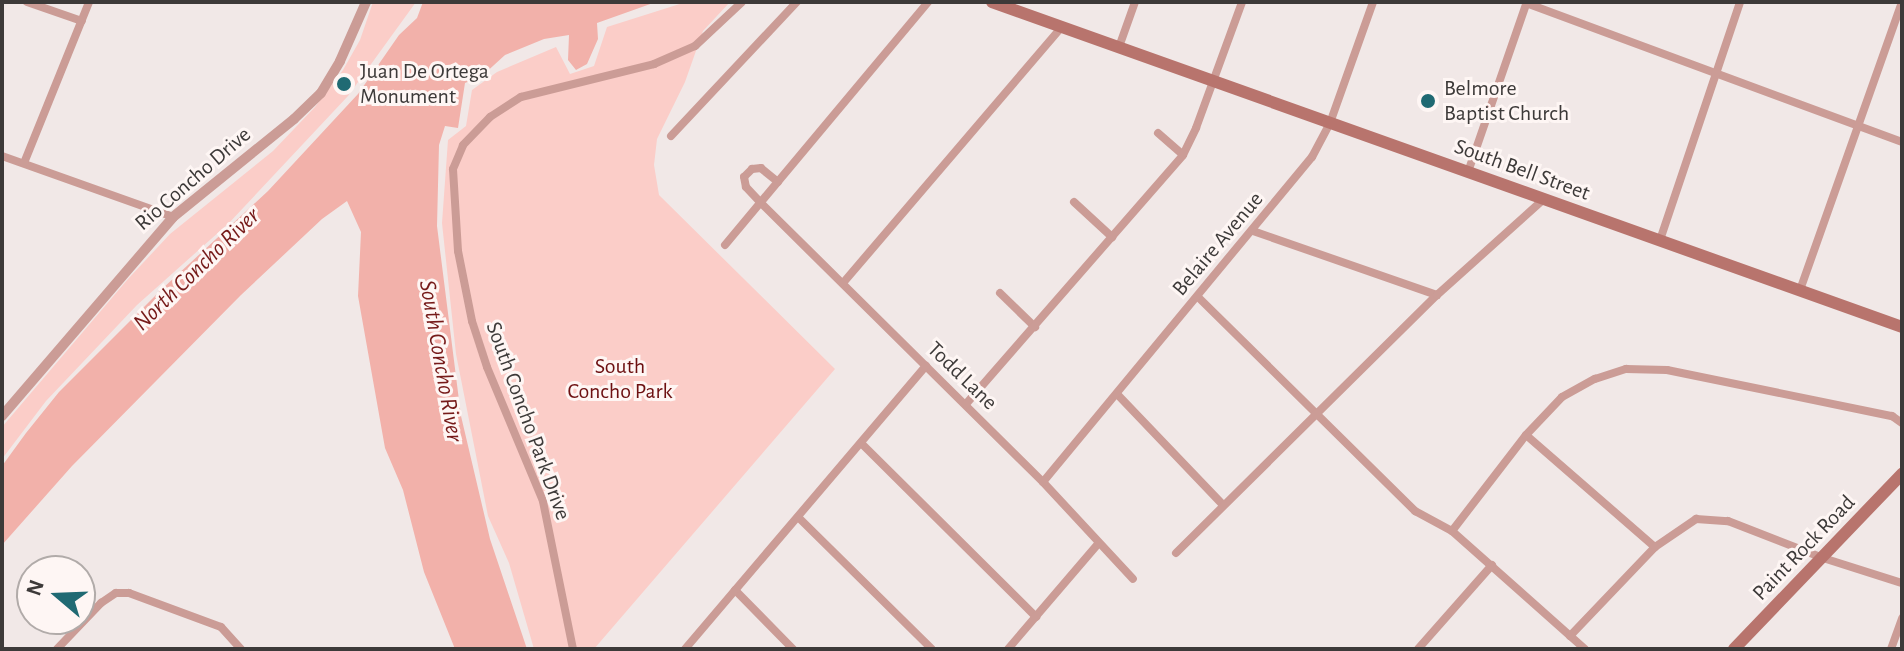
<!DOCTYPE html>
<style>
body{margin:0}
#map{position:relative;width:1904px;height:651px;overflow:hidden;background:#f1e8e7;font-family:"Alegreya Sans",sans-serif}
div>[style]{position:absolute}
[style*='--x']{left:calc(var(--x)*1px);top:calc(var(--y)*1px);width:calc(var(--w)*1px);rotate:calc(var(--a)*1deg)}
.green>*{inset:0;background:#fbcdc8}
.water>*{inset:0;background:#f2b1aa}
.minor>*{height:8px;margin:-4px;padding:0 4px;transform-origin:4px;border-radius:4px;background:#cb9c96}
.tertiary>*{height:10px;margin:-5px;padding:0 5px;transform-origin:5px;border-radius:5px;background:#cb9c96}
.secondary>*{height:12px;margin:-6px;padding:0 6px;transform-origin:6px;border-radius:6px;background:#b8746d}
.dots>*{width:22px;height:22px;translate:-50% -50%;box-sizing:border-box;border:4px solid #fef6f4;border-radius:50%}
span{translate:-50% -50%;white-space:nowrap;text-align:center;line-height:1.15;-webkit-text-stroke:6px #fef6f4;paint-order:stroke}
.poi-label{font-size:22px;color:#3d3a39}
.left{translate:0 -50%;text-align:left}
.street-label{font-size:22px;color:#3d3a39}
.park-label{font-size:22px;color:#6d1011}
.water-label{font-size:24px;color:#761a19;font-style:italic}
.frame{position:absolute;inset:0;border:4px solid #3d3a39;pointer-events:none}
.north{position:absolute;left:16px;top:555px;width:80px;height:80px;box-sizing:border-box;background:#fef6f4;border:2px solid #b1aba9;border-radius:50%;rotate:289deg;font-size:22px;font-weight:700;line-height:32px;text-align:center;color:#3d3a39}
.north::after{content:'';display:block;margin:auto;width:28px;height:36px;background:#206a73;clip-path:polygon(50% 0,100% 100%,50% 72%,0 100%)}
</style>
<div id="map">
<div class="green">
<i style="clip-path:polygon(373px 2px,416px 2px,348px 96px,229px 223px,137px 305px,46px 401px,2px 459px,2px 427px,128px 279px,170px 234px,273px 151px,315px 107px,343px 70px,360px 40px)"></i>
<i style="clip-path:polygon(686px 2px,730px 2px,703px 31px,685px 82px,657px 139px,654px 165px,659px 195px,835px 369px,594px 649px,534px 649px,509px 563px,488px 516px,456px 354px,442px 223px,448px 140px,466px 126px,472px 90px,497px 72px,556px 47px,570px 74px,594px 66px,607px 27px)"></i>
</div>
<div class="water">
<i style="clip-path:polygon(423px 2px,656px 2px,597px 23px,598px 39px,587px 64px,576px 70px,568px 60px,569px 35px,544px 39px,505px 55px,482px 76px,465px 83px,458px 128px,445px 126px,439px 145px,437px 226px,461px 416px,490px 539px,527px 649px,455px 649px,424px 572px,403px 490px,385px 448px,358px 296px,361px 232px,347px 201px,322px 219px,241px 295px,72px 466px,2px 545px,2px 466px,26px 433px,59px 392px,162px 289px,268px 191px,358px 94px,399px 35px,417px 18px)"></i>
</div>
<div class="minor">
<i style="--x:27;--y:2;--w:58;--a:19.1"></i>
<i style="--x:1526;--y:3;--w:401;--a:20.3"></i>
<i style="--x:1119;--y:47;--w:48;--a:-70.4"></i>
<i style="--x:1158;--y:133;--w:33;--a:41"></i>
<i style="--x:671;--y:136;--w:184;--a:-46.8"></i>
<i style="--x:2;--y:156;--w:182;--a:19.6"></i>
<i style="--x:24;--y:163;--w:174;--a:-68"></i>
<i style="--x:1468;--y:172;--w:180;--a:-70.9"></i>
<i style="--x:778;--y:182;--w:22;--a:-141"></i>
<i style="--x:761;--y:168;--w:9;--a:174"></i>
<i style="--x:752;--y:169;--w:11;--a:135"></i>
<i style="--x:744;--y:177;--w:10;--a:79"></i>
<i style="--x:746;--y:187;--w:22;--a:47"></i>
<i style="--x:761;--y:203;--w:397;--a:44.7"></i>
<i style="--x:1043;--y:482;--w:132;--a:47.1"></i>
<i style="--x:1074;--y:202;--w:52;--a:42.6"></i>
<i style="--x:1253;--y:231;--w:195;--a:19.2"></i>
<i style="--x:1660;--y:240;--w:251;--a:-71.4"></i>
<i style="--x:725;--y:245;--w:317;--a:-50.1"></i>
<i style="--x:843;--y:283;--w:337;--a:-49.5"></i>
<i style="--x:1800;--y:290;--w:306;--a:-70.5"></i>
<i style="--x:1000;--y:293;--w:49;--a:44.2"></i>
<i style="--x:1198;--y:297;--w:305;--a:44.6"></i>
<i style="--x:1415;--y:511;--w:42;--a:28.4"></i>
<i style="--x:1452;--y:531;--w:178;--a:41.6"></i>
<i style="--x:1117;--y:394;--w:153;--a:46.3"></i>
<i style="--x:966;--y:404;--w:330;--a:-48.9"></i>
<i style="--x:1183;--y:155;--w:30;--a:-64"></i>
<i style="--x:1196;--y:128;--w:134;--a:-69.9"></i>
<i style="--x:1526;--y:435;--w:171;--a:41"></i>
<i style="--x:861;--y:443;--w:247;--a:44.8"></i>
<i style="--x:1043;--y:482;--w:422;--a:-50.4"></i>
<i style="--x:1312;--y:157;--w:38;--a:-62"></i>
<i style="--x:1330;--y:123;--w:128;--a:-70.4"></i>
<i style="--x:798;--y:517;--w:188;--a:44.6"></i>
<i style="--x:1452;--y:531;--w:121;--a:-52.4"></i>
<i style="--x:1526;--y:435;--w:52;--a:-46.5"></i>
<i style="--x:1562;--y:397;--w:38;--a:-29"></i>
<i style="--x:1595;--y:379;--w:33;--a:-18"></i>
<i style="--x:1626;--y:369;--w:41;--a:1.4"></i>
<i style="--x:1667;--y:370;--w:230;--a:11.6"></i>
<i style="--x:1892;--y:416;--w:12;--a:35"></i>
<i style="--x:1176;--y:553;--w:367;--a:-44.7"></i>
<i style="--x:1437;--y:295;--w:144;--a:-41.9"></i>
<i style="--x:735;--y:590;--w:83;--a:45.5"></i>
<i style="--x:1570;--y:636;--w:123;--a:-46.3"></i>
<i style="--x:1655;--y:547;--w:50;--a:-34.3"></i>
<i style="--x:1696;--y:519;--w:32;--a:4"></i>
<i style="--x:1728;--y:521;--w:102;--a:21.3"></i>
<i style="--x:1823;--y:558;--w:83;--a:17.6"></i>
<i style="--x:57;--y:649;--w:64;--a:-46.3"></i>
<i style="--x:101;--y:603;--w:18;--a:-34"></i>
<i style="--x:116;--y:593;--w:13;--a:0"></i>
<i style="--x:129;--y:593;--w:98;--a:20.3"></i>
<i style="--x:221;--y:627;--w:30;--a:48"></i>
<i style="--x:573;--y:649;--w:151;--a:-101.5"></i>
<i style="--x:543;--y:501;--w:145;--a:-112.7"></i>
<i style="--x:487;--y:367;--w:48;--a:-108.1"></i>
<i style="--x:472;--y:321;--w:71;--a:-101.3"></i>
<i style="--x:458;--y:251;--w:82;--a:-93.5"></i>
<i style="--x:453;--y:169;--w:26;--a:-67"></i>
<i style="--x:463;--y:145;--w:39;--a:-46"></i>
<i style="--x:490;--y:117;--w:37;--a:-33"></i>
<i style="--x:521;--y:97;--w:137;--a:-13.9"></i>
<i style="--x:654;--y:64;--w:45;--a:-23.7"></i>
<i style="--x:695;--y:46;--w:64;--a:-43.1"></i>
<i style="--x:685;--y:649;--w:372;--a:-49.6"></i>
<i style="--x:1008;--y:649;--w:138;--a:-49.4"></i>
<i style="--x:1418;--y:649;--w:112;--a:-48.6"></i>
<i style="--x:1891;--y:649;--w:33;--a:-70"></i>
</div>
<div class="tertiary">
<i style="--x:2;--y:416;--w:262;--a:-49.3"></i>
<i style="--x:173;--y:217;--w:156;--a:-39"></i>
<i style="--x:294;--y:119;--w:37;--a:-44"></i>
<i style="--x:321;--y:93;--w:37;--a:-59"></i>
<i style="--x:340;--y:61;--w:64;--a:-66.2"></i>
</div>
<div class="secondary">
<i style="--x:992;--y:2;--w:966;--a:19.65"></i>
<i style="--x:1734;--y:649;--w:243;--a:-46.2"></i>
</div>
<div class="dots">
<i style="left:344px;top:84px;background:#206a73"></i>
<i style="left:1428px;top:101px;background:#206a73"></i>
</div>
<div class="poi-label">
<span class="left" style="left:360px;top:84px">Juan De Ortega<br>Monument</span>
<span class="left" style="left:1444px;top:101px">Belmore<br>Baptist Church</span>
</div>
<div class="street-label">
<span style="left:1522px;top:170px;rotate:20deg">South Bell Street</span>
<span style="left:193px;top:179px;rotate:-41deg">Rio Concho Drive</span>
<span style="left:1218px;top:244px;rotate:-50deg">Belaire Avenue</span>
<span style="left:962px;top:376px;rotate:44deg">Todd Lane</span>
<span style="left:528px;top:421px;rotate:70deg">South Concho Park Drive</span>
<span style="left:1804px;top:548px;rotate:-46deg">Paint Rock Road</span>
</div>
<div class="park-label">
<span style="left:620px;top:379px">South<br>Concho Park</span>
</div>
<div class="water-label">
<span style="left:197px;top:270px;rotate:-44deg">North Concho River</span>
<span style="left:440px;top:361px;rotate:80deg">South Concho River</span>
</div>
<div class="frame"></div>
<div class="north">N</div>
</div>
